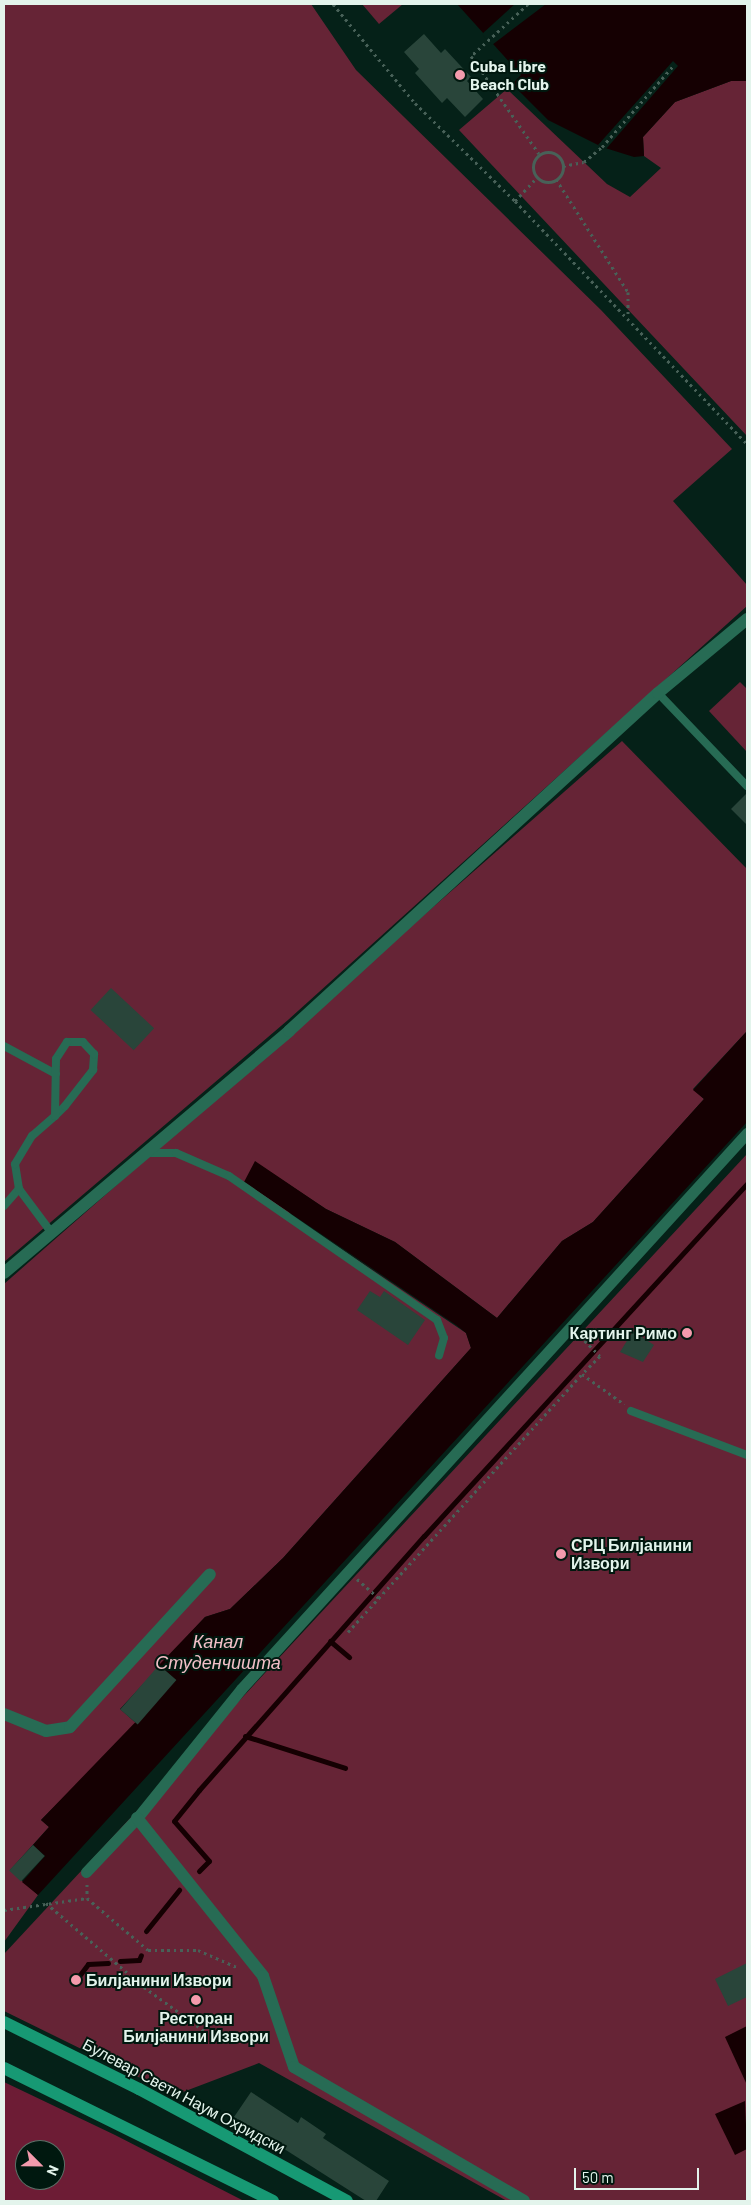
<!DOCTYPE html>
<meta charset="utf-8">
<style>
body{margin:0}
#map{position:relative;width:751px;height:2205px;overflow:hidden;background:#052118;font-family:Barlow,sans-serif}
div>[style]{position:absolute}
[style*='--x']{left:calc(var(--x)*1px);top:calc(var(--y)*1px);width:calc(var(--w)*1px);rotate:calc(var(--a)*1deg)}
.green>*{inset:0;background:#662436}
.forest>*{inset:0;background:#6d1c35}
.water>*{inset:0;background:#150002}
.pier>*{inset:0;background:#052118}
.stream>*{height:5px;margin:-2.5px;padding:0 2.5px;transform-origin:2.5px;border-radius:2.5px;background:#150002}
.building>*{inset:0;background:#29453a;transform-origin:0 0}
.path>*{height:3px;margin-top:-1.5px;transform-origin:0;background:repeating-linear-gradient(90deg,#486158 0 2.5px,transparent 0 6.5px)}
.path>.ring{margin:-1.5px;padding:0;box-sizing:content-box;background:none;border:3px solid #486158;border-radius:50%}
.service>*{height:8px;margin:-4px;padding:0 4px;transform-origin:4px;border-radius:4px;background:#276b54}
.pedestrian>*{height:11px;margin:-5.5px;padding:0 5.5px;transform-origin:5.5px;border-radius:5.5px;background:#276b54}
.minor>*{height:12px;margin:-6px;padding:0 6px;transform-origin:6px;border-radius:6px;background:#276b54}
.secondary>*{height:12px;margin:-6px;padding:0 6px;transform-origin:6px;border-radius:6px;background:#179974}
.dots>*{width:14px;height:14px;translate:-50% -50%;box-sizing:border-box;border:2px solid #00180f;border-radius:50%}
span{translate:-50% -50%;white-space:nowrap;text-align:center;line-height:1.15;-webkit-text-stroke:4px #00180f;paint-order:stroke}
.poi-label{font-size:16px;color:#e3f4ec;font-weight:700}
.left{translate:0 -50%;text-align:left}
.right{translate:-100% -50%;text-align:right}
.street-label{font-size:16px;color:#e3f4ec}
.water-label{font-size:18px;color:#f2c0c8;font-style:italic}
.frame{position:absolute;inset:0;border:5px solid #e3f4ec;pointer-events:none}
.north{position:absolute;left:15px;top:2140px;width:50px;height:50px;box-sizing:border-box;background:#00180f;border:1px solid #5b7067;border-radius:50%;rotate:113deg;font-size:14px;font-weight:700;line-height:20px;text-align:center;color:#e3f4ec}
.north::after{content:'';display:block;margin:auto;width:18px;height:22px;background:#f39aac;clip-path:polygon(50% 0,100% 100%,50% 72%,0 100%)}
.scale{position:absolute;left:574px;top:2168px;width:125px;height:22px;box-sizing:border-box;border:2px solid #e3f4ec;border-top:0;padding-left:6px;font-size:15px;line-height:18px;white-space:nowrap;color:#e3f4ec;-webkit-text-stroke:4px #00180f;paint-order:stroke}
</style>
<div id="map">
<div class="green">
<i style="clip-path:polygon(4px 4px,311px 4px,356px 70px,601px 310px,732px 449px,673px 501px,747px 585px,747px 606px,288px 1020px,4px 1262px)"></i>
<i style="clip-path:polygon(362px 4px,403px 4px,379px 24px)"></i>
<i style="clip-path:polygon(731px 81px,747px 81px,747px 436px,459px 130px,507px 89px,607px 184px,630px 197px,661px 168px,644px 156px,643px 137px,675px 102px)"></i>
<i style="clip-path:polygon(740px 682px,747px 689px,747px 752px,709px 711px)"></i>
<i style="clip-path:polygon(622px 741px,747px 869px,747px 1031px,693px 1089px,704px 1099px,593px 1222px,562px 1241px,497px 1318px,395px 1242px,326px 1209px,255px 1162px,292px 1216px,466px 1333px,471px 1348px,283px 1558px,230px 1609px,205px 1617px,120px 1709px,137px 1724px,41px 1820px,49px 1827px,10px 1870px,38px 1895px,4px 1942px,4px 1284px)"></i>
<i style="clip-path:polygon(747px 1154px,747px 2201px,507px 2201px,259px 2063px,175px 2095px,4px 2011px,4px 1954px)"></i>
</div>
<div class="forest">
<i style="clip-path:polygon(evenodd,4px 2082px,115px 2135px,244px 2201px,4px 2201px,4px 2082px,25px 2150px,55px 2150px,55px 2180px,25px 2180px,25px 2150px)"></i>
</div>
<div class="water">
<i style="clip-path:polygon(457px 4px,747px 4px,747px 81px,731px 81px,675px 102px,643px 137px,644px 156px,634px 157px,602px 147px,548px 120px,512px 84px,521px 75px)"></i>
<i style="clip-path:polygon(747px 1031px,747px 1122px,38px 1895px,22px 1882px,45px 1856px,33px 1845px,49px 1827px,41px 1820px,176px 1680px,159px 1665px,205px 1617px,230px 1609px,283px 1558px,471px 1348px,466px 1333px,456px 1325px,244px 1182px,255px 1161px,326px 1209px,395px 1242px,497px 1318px,562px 1241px,593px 1222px,704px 1099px,693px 1090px)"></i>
<i style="clip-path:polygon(747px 2026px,747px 2085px,725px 2037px)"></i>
<i style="clip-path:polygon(745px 2101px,747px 2149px,735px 2155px,715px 2114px)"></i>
</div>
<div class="pier">
<i style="clip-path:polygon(515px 4px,546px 4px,492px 45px,482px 34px)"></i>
<i style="clip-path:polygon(673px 61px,678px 66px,606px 149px,598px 145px)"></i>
</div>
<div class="stream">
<i style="--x:330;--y:1641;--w:25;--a:40"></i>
<i style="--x:245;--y:1736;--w:105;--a:17.7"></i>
<i style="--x:199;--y:1871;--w:14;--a:-45"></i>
<i style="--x:209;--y:1861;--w:53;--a:-131.2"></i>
<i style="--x:174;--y:1821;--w:40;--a:-51"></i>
<i style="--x:199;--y:1790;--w:339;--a:-48.5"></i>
<i style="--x:424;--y:1536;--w:478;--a:-47.5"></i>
<i style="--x:146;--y:1931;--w:53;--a:-51.2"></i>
<i style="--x:120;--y:1961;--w:19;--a:-3"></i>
<i style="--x:139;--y:1960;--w:5;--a:-68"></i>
<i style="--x:76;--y:1980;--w:20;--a:-53"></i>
<i style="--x:88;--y:1964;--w:20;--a:-3"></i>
</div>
<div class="building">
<i style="clip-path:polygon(424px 34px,441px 53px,445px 49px,471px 77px,467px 81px,483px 99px,465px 117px,447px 98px,442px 103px,415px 73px,419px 69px,404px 52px)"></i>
<i style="clip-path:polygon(747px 793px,747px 825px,731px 809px)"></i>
<i style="left:111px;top:988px;width:59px;height:30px;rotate:43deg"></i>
<i style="clip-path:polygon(370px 1291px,380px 1297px,384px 1291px,425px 1320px,408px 1345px,357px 1310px)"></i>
<i style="clip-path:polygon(633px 1331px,654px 1345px,643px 1362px,620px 1352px)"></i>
<i style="left:159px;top:1665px;width:23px;height:59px;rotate:41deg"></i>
<i style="left:33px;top:1845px;width:16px;height:35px;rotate:43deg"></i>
<i style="clip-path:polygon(747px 1963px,747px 1997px,728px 2006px,715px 1979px)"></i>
<i style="clip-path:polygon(251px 2092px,298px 2123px,301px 2117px,326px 2134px,323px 2138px,389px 2181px,376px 2201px,366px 2201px,234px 2117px)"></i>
</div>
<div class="path">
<i style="--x:333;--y:4;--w:129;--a:50.4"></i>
<i style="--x:415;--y:103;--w:140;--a:44.4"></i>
<i style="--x:515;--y:201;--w:336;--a:46.3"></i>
<i style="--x:528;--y:4;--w:77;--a:137.6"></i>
<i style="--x:471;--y:56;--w:119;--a:55.2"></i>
<i class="ring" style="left:533px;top:152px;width:27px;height:27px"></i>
<i style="--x:563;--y:166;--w:21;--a:-11"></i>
<i style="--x:584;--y:162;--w:23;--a:-40"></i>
<i style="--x:602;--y:147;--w:109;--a:-48.7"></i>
<i style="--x:556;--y:179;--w:134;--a:57.5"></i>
<i style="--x:628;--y:292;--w:24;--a:90"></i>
<i style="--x:515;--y:201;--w:33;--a:-47"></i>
<i style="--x:580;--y:1336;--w:28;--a:45"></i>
<i style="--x:600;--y:1356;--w:25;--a:135"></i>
<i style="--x:582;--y:1374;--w:52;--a:35.5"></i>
<i style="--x:357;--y:1579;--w:29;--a:41"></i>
<i style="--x:348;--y:1632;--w:348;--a:-47.8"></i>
<i style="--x:87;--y:1884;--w:14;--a:90"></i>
<i style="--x:87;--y:1898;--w:80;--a:40.4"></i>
<i style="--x:148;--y:1950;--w:50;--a:0"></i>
<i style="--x:198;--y:1950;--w:45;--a:23.7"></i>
<i style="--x:46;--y:1903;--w:129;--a:40.6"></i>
<i style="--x:144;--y:1987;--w:77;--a:36"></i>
<i style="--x:4;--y:1910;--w:84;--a:-8.2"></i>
</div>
<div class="service">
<i style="--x:658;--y:693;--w:129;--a:46.3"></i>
<i style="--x:4;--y:1046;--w:59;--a:28.3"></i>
<i style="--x:148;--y:1153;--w:28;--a:0"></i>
<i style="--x:176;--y:1153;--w:58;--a:23.5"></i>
<i style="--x:229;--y:1176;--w:253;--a:34.7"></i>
<i style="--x:437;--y:1320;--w:19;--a:69"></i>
<i style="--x:444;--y:1338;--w:18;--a:106"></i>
<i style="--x:4;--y:1206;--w:23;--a:-49"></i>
<i style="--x:51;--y:1232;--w:54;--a:-126.7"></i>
<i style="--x:19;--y:1189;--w:25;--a:-99"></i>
<i style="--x:15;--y:1164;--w:33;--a:-59"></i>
<i style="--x:32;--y:1136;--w:30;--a:-41"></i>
<i style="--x:55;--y:1116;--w:14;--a:-45"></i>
<i style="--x:65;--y:1106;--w:46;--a:-52.1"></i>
<i style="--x:93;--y:1070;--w:16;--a:-86"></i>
<i style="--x:94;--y:1054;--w:16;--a:-133"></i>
<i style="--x:83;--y:1042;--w:16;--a:180"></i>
<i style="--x:67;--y:1042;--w:20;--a:123"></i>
<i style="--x:56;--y:1059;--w:57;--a:91"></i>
<i style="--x:631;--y:1411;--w:124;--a:20.8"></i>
</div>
<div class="pedestrian">
<i style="--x:86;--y:1872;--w:74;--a:-46.6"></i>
<i style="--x:137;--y:1818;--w:166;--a:-51.1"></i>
<i style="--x:241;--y:1689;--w:752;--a:-47.7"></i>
</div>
<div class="minor">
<i style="--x:4;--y:1273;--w:374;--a:-40.3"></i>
<i style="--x:289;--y:1031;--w:500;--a:-42.49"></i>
<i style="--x:658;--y:693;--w:116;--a:-39.7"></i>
<i style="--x:4;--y:1714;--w:45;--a:22"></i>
<i style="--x:46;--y:1731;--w:24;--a:-9"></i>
<i style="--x:70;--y:1727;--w:207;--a:-47.5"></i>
<i style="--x:137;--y:1818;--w:202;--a:51.4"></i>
<i style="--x:263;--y:1976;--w:96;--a:71.2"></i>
<i style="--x:294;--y:2067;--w:266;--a:30.2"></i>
</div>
<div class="secondary">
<i style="--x:4;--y:2022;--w:151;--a:26.4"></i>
<i style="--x:139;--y:2089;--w:236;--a:28.3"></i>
<i style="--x:4;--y:2068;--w:300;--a:26.3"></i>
</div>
<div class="dots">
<i style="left:460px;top:75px;background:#f39aac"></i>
<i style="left:687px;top:1333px;background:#f39aac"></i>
<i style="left:561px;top:1554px;background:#f39aac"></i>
<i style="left:76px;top:1980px;background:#f39aac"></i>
<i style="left:196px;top:2000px;background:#f39aac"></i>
</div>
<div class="poi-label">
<span class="left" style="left:470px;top:75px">Cuba Libre<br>Beach Club</span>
<span class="right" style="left:677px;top:1333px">Картинг Римо</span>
<span class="left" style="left:571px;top:1554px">СРЦ Билјанини<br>Извори</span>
<span class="left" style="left:86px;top:1980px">Билјанини Извори</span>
<span style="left:196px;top:2027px">Ресторан<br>Билјанини Извори</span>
</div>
<div class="street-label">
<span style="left:184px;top:2096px;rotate:28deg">Булевар Свети Наум Охридски</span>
</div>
<div class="water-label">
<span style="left:218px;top:1652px">Канал<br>Студенчишта</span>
</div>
<div class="frame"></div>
<div class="north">N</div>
<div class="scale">50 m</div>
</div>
